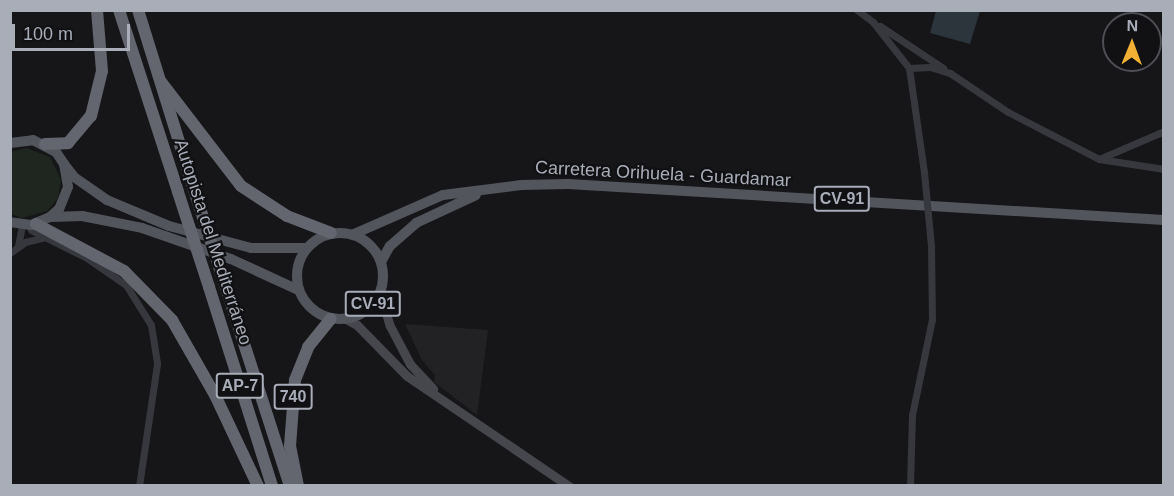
<!DOCTYPE html>
<meta charset="utf-8">
<style>
body{margin:0}
#map{position:relative;width:1174px;height:496px;overflow:hidden;background:#161618;font-family:Arial,sans-serif}
div>[style]{position:absolute}
[style*='--x']{left:calc(var(--x)*1px);top:calc(var(--y)*1px);width:calc(var(--w)*1px);rotate:calc(var(--a)*1deg)}
.built>*{inset:0;background:#222225}
.green>*{inset:0;background:#1e261f}
.water>*{inset:0;background:#2c353c}
.minor>*{height:7px;margin:-3.5px;padding:0 3.5px;transform-origin:3.5px;border-radius:3.5px;background:#37383d}
.secondary>*{height:9px;margin:-4.5px;padding:0 4.5px;transform-origin:4.5px;border-radius:4.5px;background:#45474d}
.primary>*{height:10px;margin:-5px;padding:0 5px;transform-origin:5px;border-radius:5px;background:#53555c}
.primary>.ring{margin:-5px;padding:0;box-sizing:content-box;background:none;border:10px solid #53555c;border-radius:50%}
.motorway>*{height:12px;margin:-6px;padding:0 6px;transform-origin:6px;border-radius:6px;background:#63666e}
.minor-bridge>*{height:7px;margin:-3.5px;padding:0 3.5px;transform-origin:3.5px;border-radius:3.5px;background:#37383d}
.motorway-bridge>*{height:12px;margin:-6px;padding:0 6px;transform-origin:6px;border-radius:6px;background:#63666e}
span{translate:-50% -50%;white-space:nowrap;text-align:center;line-height:1.15;-webkit-text-stroke:4.5px #111113;paint-order:stroke}
.shield-label span{padding:2px 4px;background:#111113;border:2px solid;border-radius:4px;-webkit-text-stroke-width:0}
.shield-label{font-size:16px;color:#a8adb8;font-weight:700}
.street-label{font-size:18px;color:#a8adb8}
.frame{position:absolute;inset:0;border:12px solid #a8adb8;pointer-events:none}
.north{position:absolute;left:1102px;top:12px;width:60px;height:60px;box-sizing:border-box;background:#111113;border:2px solid #4d4f55;border-radius:50%;rotate:1deg;font-size:16px;font-weight:700;line-height:24px;text-align:center;color:#a8adb8}
.north::after{content:'';display:block;margin:auto;width:21px;height:27px;background:#f2b134;clip-path:polygon(50% 0,100% 100%,50% 72%,0 100%)}
.scale{position:absolute;left:12px;top:24px;width:118px;height:27px;box-sizing:border-box;border:3px solid #a8adb8;border-top:0;padding-left:8px;font-size:18px;line-height:21px;white-space:nowrap;color:#a8adb8;-webkit-text-stroke:4px #111113;paint-order:stroke}
</style>
<div id="map">
<div class="built">
<i style="clip-path:polygon(405px 324px,488px 330px,477px 415px,434px 382px,435px 375px,422px 360px)"></i>
</div>
<div class="green">
<i style="clip-path:polygon(26px 148px,50px 157px,61px 180px,58px 198px,47px 211px,22px 218px,11px 214px,10px 152px)"></i>
</div>
<div class="water">
<i style="clip-path:polygon(936px 11px,980px 11px,970px 44px,930px 33px)"></i>
</div>
<div class="minor">
<i style="--x:857;--y:10;--w:20;--a:37"></i>
<i style="--x:873;--y:22;--w:58;--a:52"></i>
<i style="--x:909;--y:68;--w:105;--a:81.8"></i>
<i style="--x:880;--y:26;--w:76;--a:33.7"></i>
<i style="--x:909;--y:68;--w:21;--a:-3"></i>
<i style="--x:930;--y:67;--w:21;--a:17"></i>
<i style="--x:950;--y:73;--w:70;--a:33.9"></i>
<i style="--x:1008;--y:112;--w:102;--a:27.3"></i>
<i style="--x:1099;--y:159;--w:66;--a:8.7"></i>
<i style="--x:1099;--y:159;--w:71;--a:-23.3"></i>
<i style="--x:31;--y:230;--w:63;--a:26.6"></i>
<i style="--x:87;--y:258;--w:47;--a:34.7"></i>
<i style="--x:126;--y:285;--w:47;--a:58"></i>
<i style="--x:151;--y:325;--w:39;--a:81"></i>
<i style="--x:157;--y:364;--w:123;--a:98.4"></i>
<i style="--x:18;--y:246;--w:21;--a:-79"></i>
<i style="--x:10;--y:253;--w:19;--a:-36"></i>
<i style="--x:25;--y:242;--w:18;--a:-13"></i>
<i style="--x:910;--y:486;--w:71;--a:-88.4"></i>
<i style="--x:912;--y:415;--w:98;--a:-78.2"></i>
<i style="--x:932;--y:319;--w:73;--a:-90.8"></i>
</div>
<div class="secondary">
<i style="--x:380;--y:292;--w:35;--a:74"></i>
<i style="--x:390;--y:326;--w:43;--a:62.2"></i>
<i style="--x:410;--y:364;--w:34;--a:47"></i>
<i style="--x:346;--y:319;--w:13;--a:29"></i>
<i style="--x:357;--y:325;--w:71;--a:45.6"></i>
<i style="--x:407;--y:376;--w:196;--a:34.2"></i>
</div>
<div class="primary">
<i style="--x:10;--y:143;--w:23;--a:-7"></i>
<i style="--x:33;--y:140;--w:26;--a:28"></i>
<i style="--x:56;--y:152;--w:14;--a:56"></i>
<i style="--x:64;--y:164;--w:23;--a:80"></i>
<i style="--x:68;--y:187;--w:24;--a:112"></i>
<i style="--x:59;--y:209;--w:12;--a:138"></i>
<i style="--x:50;--y:217;--w:21;--a:157"></i>
<i style="--x:31;--y:225;--w:21;--a:-172"></i>
<i style="--x:64;--y:164;--w:16;--a:52"></i>
<i style="--x:74;--y:177;--w:40;--a:34.9"></i>
<i style="--x:107;--y:200;--w:67;--a:22.8"></i>
<i style="--x:169;--y:226;--w:85;--a:15"></i>
<i style="--x:251;--y:248;--w:55;--a:0"></i>
<i style="--x:50;--y:217;--w:32;--a:-2"></i>
<i style="--x:82;--y:216;--w:61;--a:11.3"></i>
<i style="--x:142;--y:228;--w:94;--a:19.2"></i>
<i style="--x:231;--y:259;--w:74;--a:24.8"></i>
<i class="ring" style="left:297px;top:233px;width:76px;height:76px"></i>
<i style="--x:354;--y:234;--w:97;--a:-23.7"></i>
<i style="--x:443;--y:195;--w:79;--a:-7.3"></i>
<i style="--x:521;--y:185;--w:47;--a:-1.2"></i>
<i style="--x:568;--y:184;--w:597;--a:3.46"></i>
<i style="--x:381;--y:262;--w:18;--a:-61"></i>
<i style="--x:390;--y:246;--w:35;--a:-41"></i>
<i style="--x:416;--y:223;--w:66;--a:-25"></i>
</div>
<div class="motorway">
<i style="--x:119;--y:10;--w:191;--a:72"></i>
<i style="--x:138;--y:10;--w:198;--a:72.7"></i>
<i style="--x:161;--y:82;--w:131;--a:52.4"></i>
<i style="--x:241;--y:186;--w:55;--a:33.1"></i>
<i style="--x:287;--y:216;--w:47;--a:21.1"></i>
<i style="--x:45;--y:144;--w:23;--a:-2"></i>
<i style="--x:68;--y:143;--w:35;--a:-50"></i>
<i style="--x:91;--y:116;--w:46;--a:-76.3"></i>
<i style="--x:102;--y:71;--w:61;--a:-94.7"></i>
<i style="--x:36;--y:224;--w:100;--a:28.1"></i>
<i style="--x:124;--y:271;--w:69;--a:45.6"></i>
<i style="--x:172;--y:320;--w:86;--a:60.2"></i>
<i style="--x:215;--y:395;--w:101;--a:64.7"></i>
<i style="--x:209;--y:287;--w:209;--a:72.4"></i>
<i style="--x:227;--y:291;--w:205;--a:72.1"></i>
<i style="--x:298;--y:486;--w:41;--a:-101.3"></i>
<i style="--x:290;--y:446;--w:66;--a:-85.7"></i>
<i style="--x:295;--y:380;--w:35;--a:-68"></i>
<i style="--x:308;--y:347;--w:36;--a:-51"></i>
</div>
<div class="minor-bridge">
<i style="--x:924;--y:172;--w:74;--a:84.6"></i>
</div>
<div class="motorway-bridge">
<i style="--x:178;--y:192;--w:100;--a:71.9"></i>
<i style="--x:197;--y:199;--w:97;--a:71.9"></i>
</div>
<div class="shield-label">
<span style="left:842px;top:199px">CV-91</span>
<span style="left:373px;top:304px">CV-91</span>
<span style="left:240px;top:386px">AP-7</span>
<span style="left:293px;top:397px">740</span>
</div>
<div class="street-label">
<span style="left:663px;top:174px;rotate:3deg">Carretera Orihuela - Guardamar</span>
<span style="left:213px;top:242px;rotate:72deg">Autopista del Mediterráneo</span>
</div>
<div class="frame"></div>
<div class="north">N</div>
<div class="scale">100 m</div>
</div>
